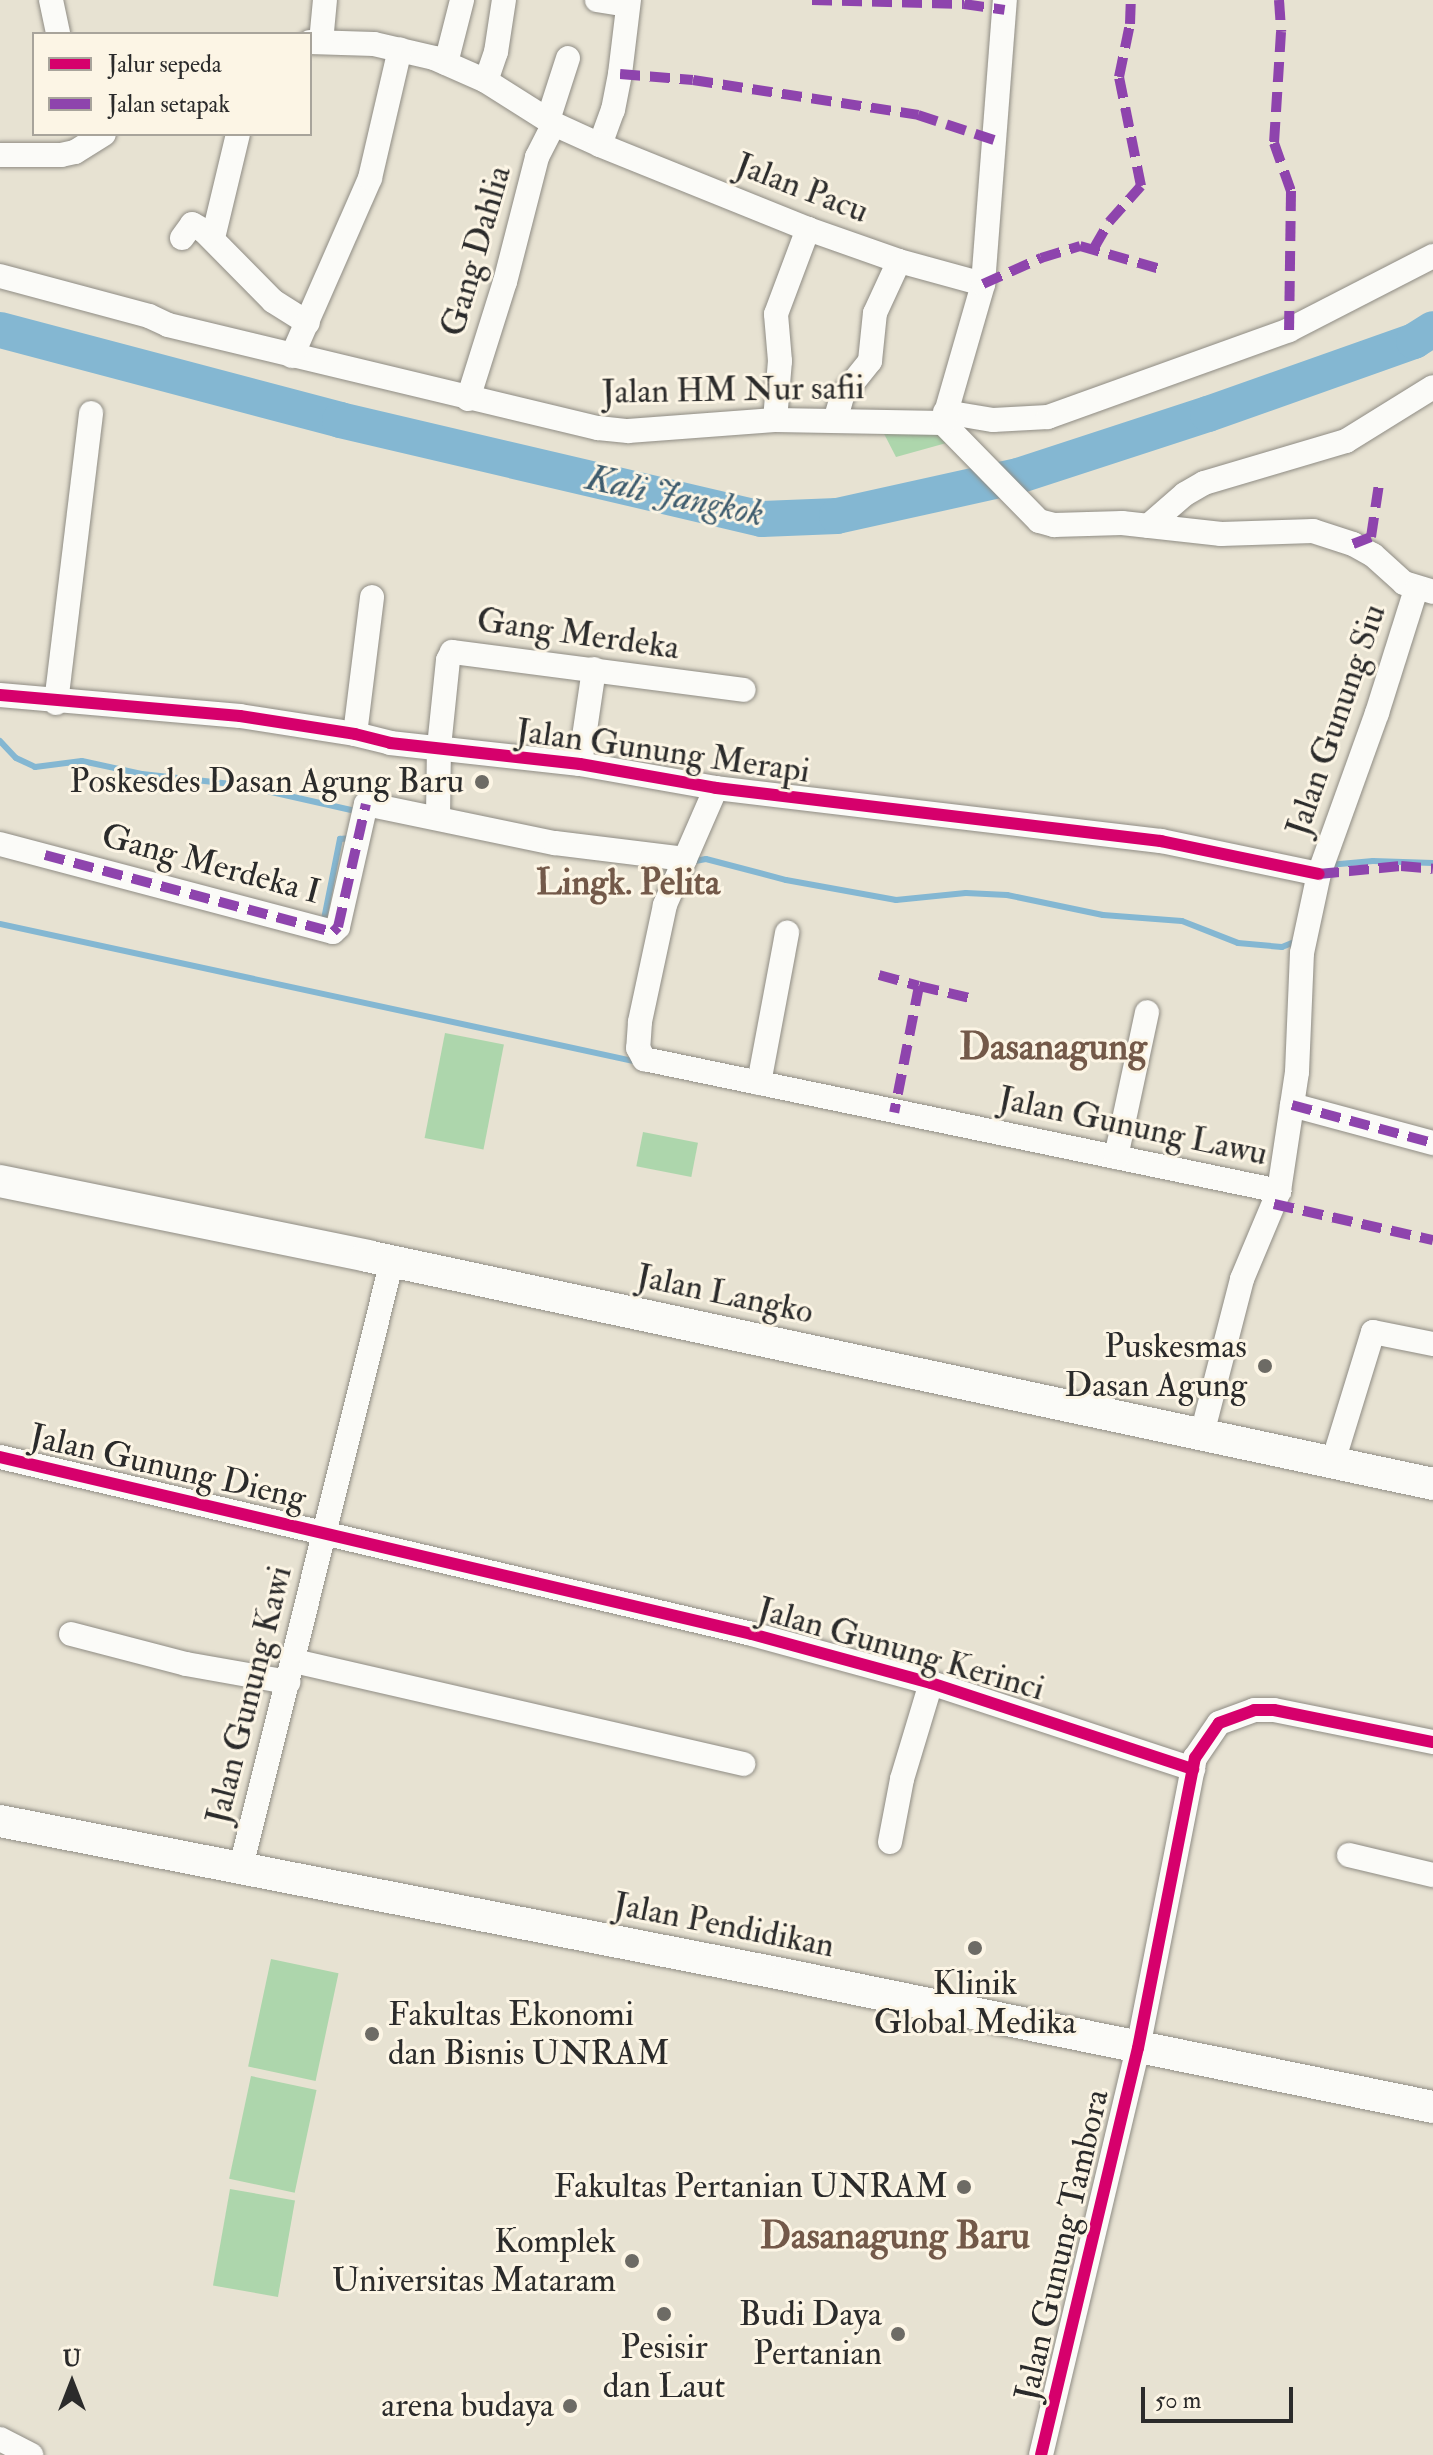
<!DOCTYPE html>
<style>
body{margin:0}
#map{position:relative;width:1433px;height:2455px;overflow:hidden;background:#e7e2d2;font-family:"IM FELL Double Pica",serif}
div>[style]{position:absolute}
[style*='--x']{left:calc(var(--x)*1px);top:calc(var(--y)*1px);width:calc(var(--w)*1px);rotate:calc(var(--a)*1deg)}
.green>*{inset:0;background:#add6ac;transform-origin:0 0}
.stream>*{height:6px;margin:-3px;padding:0 3px;transform-origin:3px;border-radius:3px;background:#84b7d2}
.river>*{height:36px;margin:-18px;padding:0 18px;transform-origin:18px;border-radius:18px;background:#84b7d2}
.roads{filter:drop-shadow(0 0 2px #8f8c84) drop-shadow(0 0 2px #8f8c84)}
.minor>*{height:24px;margin:-12px;padding:0 12px;transform-origin:12px;border-radius:12px;background:#fbfbf8}
.major>*{height:32px;margin:-16px;padding:0 16px;transform-origin:16px;border-radius:16px;background:#fbfbf8}
.quiet>*{height:10px;margin-top:-5px;transform-origin:0;background:repeating-linear-gradient(90deg,#8e44ad 0 20px,transparent 0 30px)}
.cycleway>*{height:12px;margin:-6px;padding:0 6px;transform-origin:6px;border-radius:6px;background:#d6006c}
.dots>*{width:22px;height:22px;translate:-50% -50%;box-sizing:border-box;border:4px solid #fcf5e5;border-radius:50%}
span{translate:-50% -50%;white-space:nowrap;text-align:center;line-height:1.15;-webkit-text-stroke:6px #fcf5e5;paint-order:stroke}
.street-label{font-size:34px;color:#2b2b2b}
.poi-label{font-size:34px;color:#2b2b2b}
.right{translate:-100% -50%;text-align:right}
.left{translate:0 -50%;text-align:left}
.water-label{font-size:36px;color:#3e5c6e;font-style:italic}
.neighbourhood-label{font-size:36px;color:#735949;font-weight:700}
.quarter-label{font-size:38px;color:#735949;font-weight:700}
.legend{position:absolute;left:32px;top:32px;width:280px;height:104px;box-sizing:border-box;background:#fcf5e5;border:2px solid #a8a49b;margin:0;padding:10px 14px;list-style:none;font-size:24px;color:#2b2b2b}
.legend li{display:flex;align-items:center;gap:16px;height:40px}
.legend b{width:40px;border:2px solid #a8a49b}
.north{position:absolute;left:32px;top:2343px;width:80px;height:80px;-webkit-text-stroke:6px #fcf5e5;paint-order:stroke;rotate:0deg;font-size:22px;font-weight:700;line-height:32px;text-align:center;color:#2b2b2b}
.north::after{content:'';display:block;margin:auto;width:28px;height:36px;background:#2b2b2b;clip-path:polygon(50% 0,100% 100%,50% 72%,0 100%)}
.scale{position:absolute;left:1141px;top:2387px;width:152px;height:36px;box-sizing:border-box;border:4px solid #2b2b2b;border-top:0;padding-left:10px;font-size:24px;line-height:28px;white-space:nowrap;color:#2b2b2b;-webkit-text-stroke:6px #fcf5e5;paint-order:stroke}
</style>
<div id="map">
<div class="green">
<i style="clip-path:polygon(879px 424px,940px 429px,950px 442px,896px 457px)"></i>
<i style="left:445px;top:1033px;width:60px;height:107px;rotate:11deg"></i>
<i style="left:643px;top:1132px;width:56px;height:35px;rotate:11deg"></i>
<i style="left:271px;top:1959px;width:69px;height:110px;rotate:12deg"></i>
<i style="left:251px;top:2076px;width:67px;height:105px;rotate:12deg"></i>
<i style="left:230px;top:2189px;width:66px;height:98px;rotate:10deg"></i>
</div>
<div class="stream">
<i style="--x:0;--y:741;--w:23;--a:47"></i>
<i style="--x:16;--y:758;--w:21;--a:25"></i>
<i style="--x:35;--y:767;--w:47;--a:-7.3"></i>
<i style="--x:82;--y:761;--w:61;--a:12.2"></i>
<i style="--x:142;--y:774;--w:99;--a:6.4"></i>
<i style="--x:240;--y:785;--w:123;--a:12.7"></i>
<i style="--x:690;--y:862;--w:16;--a:-11"></i>
<i style="--x:706;--y:859;--w:83;--a:14.7"></i>
<i style="--x:786;--y:880;--w:112;--a:10.3"></i>
<i style="--x:896;--y:900;--w:70;--a:-5.7"></i>
<i style="--x:966;--y:893;--w:41;--a:2.8"></i>
<i style="--x:1007;--y:895;--w:98;--a:11.8"></i>
<i style="--x:1103;--y:915;--w:79;--a:4.3"></i>
<i style="--x:1182;--y:921;--w:60;--a:21.4"></i>
<i style="--x:1238;--y:943;--w:44;--a:5.2"></i>
<i style="--x:1282;--y:947;--w:16;--a:-22"></i>
<i style="--x:1329;--y:865;--w:44;--a:-5.2"></i>
<i style="--x:1373;--y:861;--w:60;--a:1.9"></i>
<i style="--x:0;--y:924;--w:653;--a:12.21"></i>
<i style="--x:323;--y:924;--w:87;--a:-78.7"></i>
<i style="--x:340;--y:839;--w:12;--a:-5"></i>
</div>
<div class="river">
<i style="--x:0;--y:330;--w:352;--a:14.8"></i>
<i style="--x:340;--y:420;--w:433;--a:13.2"></i>
<i style="--x:762;--y:519;--w:75;--a:-2.3"></i>
<i style="--x:837;--y:516;--w:185;--a:-12.5"></i>
<i style="--x:1018;--y:476;--w:200;--a:-18.1"></i>
<i style="--x:1208;--y:414;--w:219;--a:-19.5"></i>
<i style="--x:1414;--y:341;--w:22;--a:-32"></i>
</div>
<div class="roads">
<div class="minor">
<i style="--x:51;--y:0;--w:35;--a:78"></i>
<i style="--x:597;--y:0;--w:30;--a:9"></i>
<i style="--x:310;--y:42;--w:64;--a:1.8"></i>
<i style="--x:374;--y:44;--w:62;--a:13.1"></i>
<i style="--x:434;--y:58;--w:57;--a:23.9"></i>
<i style="--x:486;--y:81;--w:80;--a:32.3"></i>
<i style="--x:554;--y:124;--w:51;--a:24.5"></i>
<i style="--x:600;--y:145;--w:37;--a:-70"></i>
<i style="--x:613;--y:110;--w:37;--a:-79"></i>
<i style="--x:620;--y:74;--w:75;--a:-83.1"></i>
<i style="--x:321;--y:42;--w:42;--a:-84.6"></i>
<i style="--x:446;--y:63;--w:65;--a:-75.7"></i>
<i style="--x:486;--y:81;--w:31;--a:-71"></i>
<i style="--x:496;--y:52;--w:53;--a:-81.3"></i>
<i style="--x:548;--y:120;--w:65;--a:-72.1"></i>
<i style="--x:600;--y:145;--w:224;--a:22"></i>
<i style="--x:808;--y:229;--w:96;--a:19.4"></i>
<i style="--x:899;--y:261;--w:87;--a:15.3"></i>
<i style="--x:0;--y:155;--w:61;--a:0"></i>
<i style="--x:61;--y:155;--w:14;--a:-12"></i>
<i style="--x:75;--y:152;--w:34;--a:-32"></i>
<i style="--x:182;--y:238;--w:17;--a:-54"></i>
<i style="--x:192;--y:224;--w:14;--a:30"></i>
<i style="--x:204;--y:231;--w:98;--a:45.4"></i>
<i style="--x:273;--y:301;--w:41;--a:32.2"></i>
<i style="--x:213;--y:238;--w:107;--a:-76.5"></i>
<i style="--x:0;--y:276;--w:154;--a:15"></i>
<i style="--x:149;--y:316;--w:21;--a:25"></i>
<i style="--x:168;--y:325;--w:442;--a:13.5"></i>
<i style="--x:598;--y:428;--w:30;--a:6"></i>
<i style="--x:628;--y:431;--w:147;--a:-4.3"></i>
<i style="--x:775;--y:420;--w:168;--a:1"></i>
<i style="--x:292;--y:356;--w:194;--a:-66.3"></i>
<i style="--x:370;--y:178;--w:132;--a:-76.9"></i>
<i style="--x:468;--y:399;--w:123;--a:-72.5"></i>
<i style="--x:505;--y:282;--w:129;--a:-75.6"></i>
<i style="--x:537;--y:157;--w:37;--a:-63"></i>
<i style="--x:945;--y:412;--w:49;--a:9.5"></i>
<i style="--x:993;--y:420;--w:55;--a:-3.1"></i>
<i style="--x:1048;--y:417;--w:256;--a:-19.8"></i>
<i style="--x:1289;--y:330;--w:162;--a:-27.2"></i>
<i style="--x:775;--y:420;--w:59;--a:-85.2"></i>
<i style="--x:780;--y:361;--w:47;--a:-94.9"></i>
<i style="--x:776;--y:314;--w:91;--a:-69.4"></i>
<i style="--x:835;--y:421;--w:26;--a:-74"></i>
<i style="--x:842;--y:396;--w:45;--a:-51.3"></i>
<i style="--x:870;--y:361;--w:48;--a:-84.1"></i>
<i style="--x:875;--y:313;--w:57;--a:-65.2"></i>
<i style="--x:943;--y:423;--w:137;--a:45.6"></i>
<i style="--x:1039;--y:521;--w:16;--a:15"></i>
<i style="--x:1054;--y:525;--w:68;--a:-1.7"></i>
<i style="--x:1122;--y:523;--w:100;--a:6.3"></i>
<i style="--x:1221;--y:534;--w:92;--a:-1.9"></i>
<i style="--x:1313;--y:531;--w:42;--a:18"></i>
<i style="--x:1353;--y:544;--w:23;--a:29"></i>
<i style="--x:1373;--y:555;--w:42;--a:42.1"></i>
<i style="--x:1404;--y:583;--w:30;--a:17"></i>
<i style="--x:943;--y:423;--w:145;--a:-73.9"></i>
<i style="--x:983;--y:284;--w:285;--a:-85.6"></i>
<i style="--x:1148;--y:526;--w:49;--a:-40.9"></i>
<i style="--x:1185;--y:494;--w:22;--a:-30"></i>
<i style="--x:1204;--y:483;--w:148;--a:-16.5"></i>
<i style="--x:1346;--y:441;--w:102;--a:-31.8"></i>
<i style="--x:0;--y:695;--w:241;--a:5"></i>
<i style="--x:240;--y:716;--w:116;--a:8.9"></i>
<i style="--x:355;--y:734;--w:36;--a:14"></i>
<i style="--x:390;--y:743;--w:191;--a:6.3"></i>
<i style="--x:580;--y:764;--w:138;--a:10"></i>
<i style="--x:716;--y:788;--w:448;--a:6.8"></i>
<i style="--x:1161;--y:841;--w:161;--a:11.8"></i>
<i style="--x:56;--y:703;--w:292;--a:-83.1"></i>
<i style="--x:355;--y:734;--w:138;--a:-82.9"></i>
<i style="--x:580;--y:764;--w:96;--a:-81.6"></i>
<i style="--x:716;--y:788;--w:128;--a:113.6"></i>
<i style="--x:665;--y:905;--w:120;--a:102.1"></i>
<i style="--x:640;--y:1022;--w:26;--a:94"></i>
<i style="--x:638;--y:1048;--w:13;--a:61"></i>
<i style="--x:644;--y:1059;--w:649;--a:11.74"></i>
<i style="--x:438;--y:817;--w:70;--a:-89.2"></i>
<i style="--x:439;--y:747;--w:87;--a:-84.1"></i>
<i style="--x:448;--y:660;--w:9;--a:-63"></i>
<i style="--x:452;--y:652;--w:294;--a:7.4"></i>
<i style="--x:0;--y:844;--w:344;--a:14.8"></i>
<i style="--x:333;--y:932;--w:7;--a:-45"></i>
<i style="--x:338;--y:927;--w:126;--a:-77.2"></i>
<i style="--x:366;--y:804;--w:193;--a:11.7"></i>
<i style="--x:555;--y:843;--w:131;--a:7"></i>
<i style="--x:759;--y:1083;--w:153;--a:-79.4"></i>
<i style="--x:1292;--y:1105;--w:146;--a:15.1"></i>
<i style="--x:1116;--y:1157;--w:148;--a:-77.9"></i>
<i style="--x:1202;--y:1434;--w:160;--a:-75.5"></i>
<i style="--x:1242;--y:1279;--w:95;--a:-67.2"></i>
<i style="--x:1279;--y:1191;--w:120;--a:-81.4"></i>
<i style="--x:1297;--y:1072;--w:119;--a:-87.6"></i>
<i style="--x:1302;--y:953;--w:81;--a:-77.9"></i>
<i style="--x:1319;--y:874;--w:171;--a:-70.2"></i>
<i style="--x:1377;--y:713;--w:130;--a:-72.5"></i>
<i style="--x:0;--y:1457;--w:773;--a:13.24"></i>
<i style="--x:752;--y:1634;--w:186;--a:15.3"></i>
<i style="--x:931;--y:1683;--w:276;--a:18.2"></i>
<i style="--x:1333;--y:1462;--w:136;--a:-72.9"></i>
<i style="--x:1373;--y:1332;--w:61;--a:11.3"></i>
<i style="--x:71;--y:1634;--w:119;--a:14.6"></i>
<i style="--x:186;--y:1664;--w:104;--a:10"></i>
<i style="--x:294;--y:1661;--w:461;--a:12.9"></i>
<i style="--x:890;--y:1842;--w:64;--a:-79.2"></i>
<i style="--x:902;--y:1779;--w:100;--a:-73.2"></i>
<i style="--x:1349;--y:1855;--w:86;--a:13.4"></i>
<i style="--x:241;--y:1867;--w:625;--a:-76.01"></i>
<i style="--x:0;--y:2439;--w:35;--a:27"></i>
<i style="--x:1041;--y:2455;--w:418;--a:-76.6"></i>
<i style="--x:1138;--y:2048;--w:296;--a:-78.9"></i>
<i style="--x:1195;--y:1758;--w:42;--a:-55.6"></i>
<i style="--x:1219;--y:1723;--w:37;--a:-20"></i>
<i style="--x:1254;--y:1710;--w:20;--a:0"></i>
<i style="--x:1274;--y:1710;--w:162;--a:11.4"></i>
</div>
<div class="major">
<i style="--x:0;--y:1181;--w:375;--a:11.5"></i>
<i style="--x:367;--y:1256;--w:1090;--a:12.07"></i>
<i style="--x:0;--y:1821;--w:802;--a:11.07"></i>
<i style="--x:787;--y:1975;--w:659;--a:11.55"></i>
</div>
</div>
<div class="quiet">
<i style="--x:812;--y:0;--w:152;--a:1.5"></i>
<i style="--x:964;--y:4;--w:41;--a:8.3"></i>
<i style="--x:1279;--y:0;--w:32;--a:86"></i>
<i style="--x:1281;--y:32;--w:111;--a:93.6"></i>
<i style="--x:1274;--y:143;--w:51;--a:70.5"></i>
<i style="--x:1291;--y:191;--w:139;--a:90.8"></i>
<i style="--x:620;--y:74;--w:73;--a:4.7"></i>
<i style="--x:693;--y:80;--w:228;--a:8.8"></i>
<i style="--x:918;--y:115;--w:80;--a:18.2"></i>
<i style="--x:1094;--y:248;--w:30;--a:-60"></i>
<i style="--x:1109;--y:222;--w:48;--a:-48.4"></i>
<i style="--x:1141;--y:186;--w:111;--a:-101.4"></i>
<i style="--x:1119;--y:77;--w:54;--a:-78.3"></i>
<i style="--x:1130;--y:24;--w:24;--a:-88"></i>
<i style="--x:983;--y:284;--w:64;--a:-24.1"></i>
<i style="--x:1041;--y:258;--w:41;--a:-17.1"></i>
<i style="--x:1080;--y:246;--w:83;--a:16"></i>
<i style="--x:1353;--y:544;--w:19;--a:-21"></i>
<i style="--x:1371;--y:537;--w:54;--a:-81.4"></i>
<i style="--x:45;--y:855;--w:298;--a:15"></i>
<i style="--x:333;--y:932;--w:7;--a:-45"></i>
<i style="--x:338;--y:927;--w:126;--a:-77.2"></i>
<i style="--x:1319;--y:874;--w:82;--a:-5.6"></i>
<i style="--x:1401;--y:866;--w:32;--a:5"></i>
<i style="--x:879;--y:975;--w:41;--a:15.4"></i>
<i style="--x:919;--y:986;--w:129;--a:101.1"></i>
<i style="--x:919;--y:986;--w:57;--a:13.3"></i>
<i style="--x:1292;--y:1105;--w:146;--a:15.1"></i>
<i style="--x:1274;--y:1204;--w:163;--a:12.8"></i>
</div>
<div class="cycleway">
<i style="--x:0;--y:695;--w:241;--a:5"></i>
<i style="--x:240;--y:716;--w:116;--a:8.9"></i>
<i style="--x:355;--y:734;--w:36;--a:14"></i>
<i style="--x:390;--y:743;--w:191;--a:6.3"></i>
<i style="--x:580;--y:764;--w:138;--a:10"></i>
<i style="--x:716;--y:788;--w:448;--a:6.8"></i>
<i style="--x:1161;--y:841;--w:161;--a:11.8"></i>
<i style="--x:0;--y:1457;--w:773;--a:13.24"></i>
<i style="--x:752;--y:1634;--w:186;--a:15.3"></i>
<i style="--x:931;--y:1683;--w:276;--a:18.2"></i>
<i style="--x:1041;--y:2455;--w:418;--a:-76.6"></i>
<i style="--x:1138;--y:2048;--w:296;--a:-78.9"></i>
<i style="--x:1195;--y:1758;--w:42;--a:-55.6"></i>
<i style="--x:1219;--y:1723;--w:37;--a:-20"></i>
<i style="--x:1254;--y:1710;--w:20;--a:0"></i>
<i style="--x:1274;--y:1710;--w:162;--a:11.4"></i>
</div>
<div class="dots">
<i style="left:482px;top:782px;background:#6d6b65"></i>
<i style="left:1265px;top:1366px;background:#6d6b65"></i>
<i style="left:975px;top:1948px;background:#6d6b65"></i>
<i style="left:372px;top:2034px;background:#6d6b65"></i>
<i style="left:964px;top:2187px;background:#6d6b65"></i>
<i style="left:632px;top:2261px;background:#6d6b65"></i>
<i style="left:664px;top:2314px;background:#6d6b65"></i>
<i style="left:898px;top:2334px;background:#6d6b65"></i>
<i style="left:570px;top:2406px;background:#6d6b65"></i>
</div>
<div class="street-label">
<span style="left:802px;top:188px;rotate:21deg">Jalan Pacu</span>
<span style="left:476px;top:251px;rotate:-74deg">Gang Dahlia</span>
<span style="left:733px;top:390px;rotate:-1deg">Jalan HM Nur safii</span>
<span style="left:578px;top:634px;rotate:8deg">Gang Merdeka</span>
<span style="left:1336px;top:720px;rotate:-71deg">Jalan Gunung Siu</span>
<span style="left:663px;top:751px;rotate:8deg">Jalan Gunung Merapi</span>
<span style="left:211px;top:864px;rotate:15deg">Gang Merdeka I</span>
<span style="left:1133px;top:1126px;rotate:12deg">Jalan Gunung Lawu</span>
<span style="left:725px;top:1294px;rotate:12deg">Jalan Langko</span>
<span style="left:168px;top:1467px;rotate:13deg">Jalan Gunung Dieng</span>
<span style="left:901px;top:1649px;rotate:16deg">Jalan Gunung Kerinci</span>
<span style="left:249px;top:1695px;rotate:-76deg">Jalan Gunung Kawi</span>
<span style="left:724px;top:1925px;rotate:11deg">Jalan Pendidikan</span>
<span style="left:1062px;top:2245px;rotate:-77deg">Jalan Gunung Tambora</span>
</div>
<div class="poi-label">
<span class="right" style="left:464px;top:782px">Poskesdes Dasan Agung Baru</span>
<span class="right" style="left:1247px;top:1366px">Puskesmas<br>Dasan Agung</span>
<span style="left:975px;top:2003px">Klinik<br>Global Medika</span>
<span class="left" style="left:388px;top:2034px">Fakultas Ekonomi<br>dan Bisnis UNRAM</span>
<span class="right" style="left:948px;top:2187px">Fakultas Pertanian UNRAM</span>
<span class="right" style="left:616px;top:2261px">Komplek<br>Universitas Mataram</span>
<span class="right" style="left:882px;top:2334px">Budi Daya<br>Pertanian</span>
<span style="left:664px;top:2367px">Pesisir<br>dan Laut</span>
<span class="right" style="left:554px;top:2406px">arena budaya</span>
</div>
<div class="water-label">
<span style="left:675px;top:496px;rotate:12deg">Kali Jangkok</span>
</div>
<div class="neighbourhood-label">
<span style="left:628px;top:883px">Lingk. Pelita</span>
</div>
<div class="quarter-label">
<span style="left:1053px;top:1048px">Dasanagung</span>
<span style="left:895px;top:2237px">Dasanagung Baru</span>
</div>
<ul class="legend">
<li><b style="height:10px;background:#d6006c"></b>Jalur sepeda</li>
<li><b style="height:10px;background:#8e44ad"></b>Jalan setapak</li>
</ul>
<div class="north">U</div>
<div class="scale">50 m</div>
</div>
